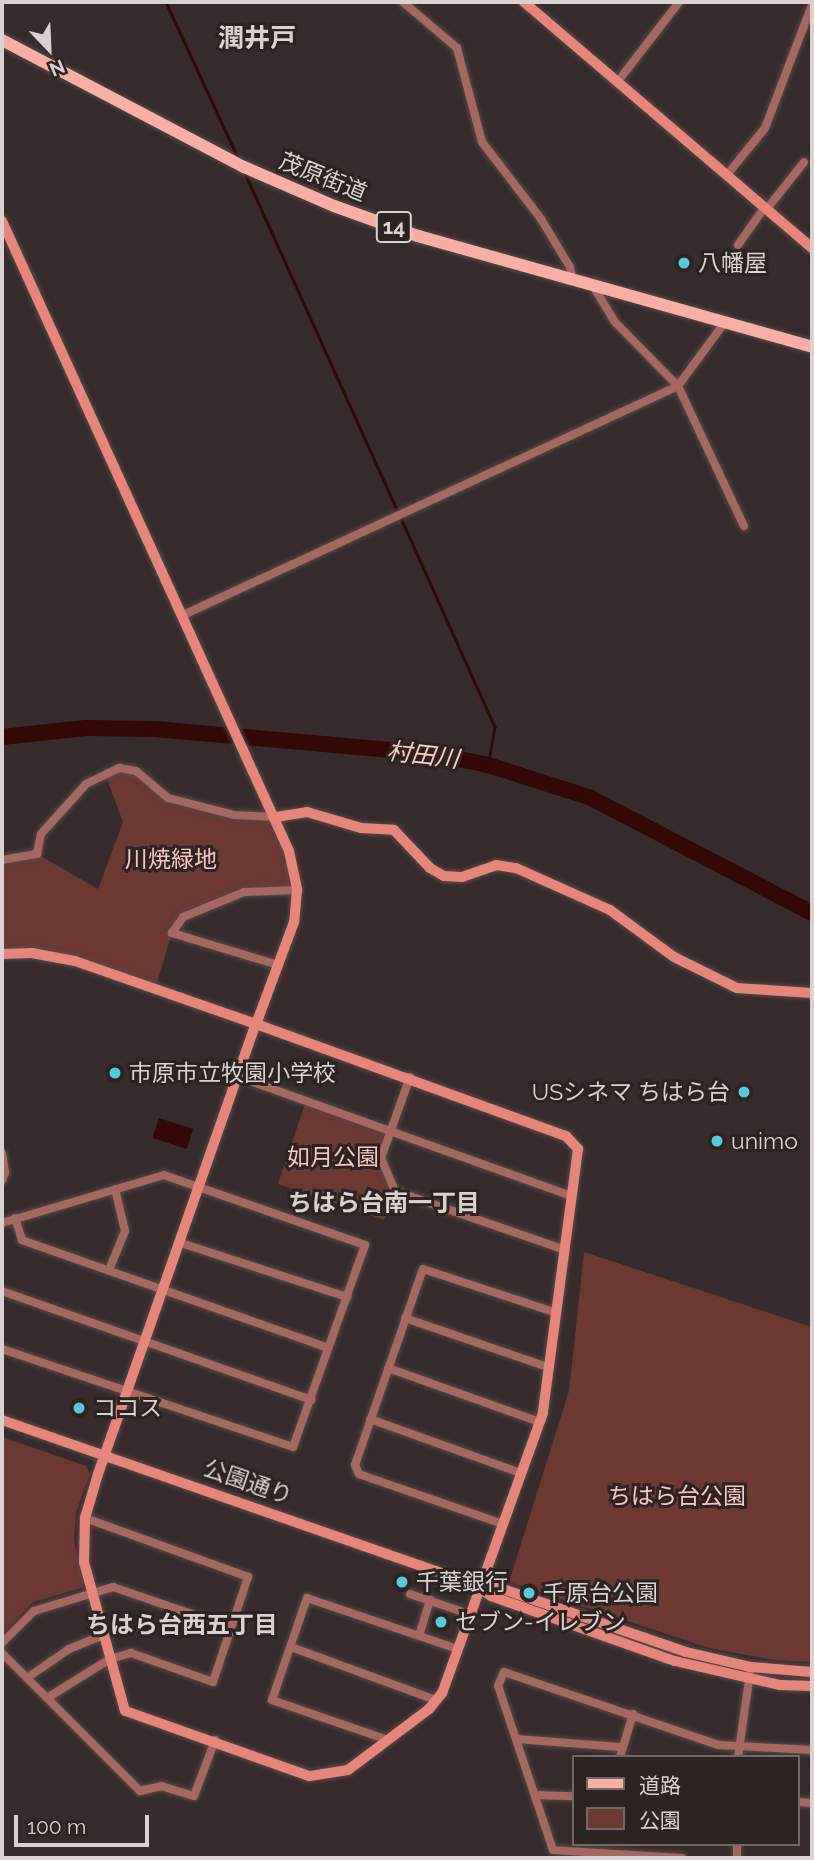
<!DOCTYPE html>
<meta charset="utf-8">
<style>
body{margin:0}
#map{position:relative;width:814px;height:1860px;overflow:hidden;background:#372c2b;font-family:Raleway,"Noto Sans JP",sans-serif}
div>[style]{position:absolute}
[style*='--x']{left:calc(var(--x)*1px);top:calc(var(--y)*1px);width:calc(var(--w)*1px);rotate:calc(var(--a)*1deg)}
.green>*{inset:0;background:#6b3832}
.water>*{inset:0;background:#330706;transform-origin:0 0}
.stream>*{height:2.5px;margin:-1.25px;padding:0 1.25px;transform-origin:1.25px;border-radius:1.25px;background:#330706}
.river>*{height:16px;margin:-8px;padding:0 8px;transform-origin:8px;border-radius:8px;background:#330706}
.roads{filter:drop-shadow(0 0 2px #544a49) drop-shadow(0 0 2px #544a49)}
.street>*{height:8px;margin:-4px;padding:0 4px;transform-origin:4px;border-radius:4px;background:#a56760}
.secondary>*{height:10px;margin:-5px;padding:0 5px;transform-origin:5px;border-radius:5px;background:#e6857a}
.primary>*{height:12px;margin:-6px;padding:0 6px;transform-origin:6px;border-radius:6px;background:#faaea5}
.dots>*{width:19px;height:19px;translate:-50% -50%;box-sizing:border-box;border:4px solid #2d2321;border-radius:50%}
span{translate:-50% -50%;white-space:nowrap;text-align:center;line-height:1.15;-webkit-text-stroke:6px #2d2321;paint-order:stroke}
.shield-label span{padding:2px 5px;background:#2d2321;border:2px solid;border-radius:5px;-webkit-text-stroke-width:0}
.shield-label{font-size:21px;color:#d9d2d1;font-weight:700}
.street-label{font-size:23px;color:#d9d2d1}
.poi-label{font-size:23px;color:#d9d2d1}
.left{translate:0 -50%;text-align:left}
.right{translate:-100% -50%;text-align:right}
.park-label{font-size:23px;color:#fac7c0}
.water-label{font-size:24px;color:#ffccc5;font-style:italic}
.neighbourhood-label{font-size:24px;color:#d9d2d1;font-weight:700}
.quarter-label{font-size:26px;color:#d9d2d1;font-weight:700}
.frame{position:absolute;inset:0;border:4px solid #d9d2d1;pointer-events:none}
.legend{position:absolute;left:572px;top:1755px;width:228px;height:91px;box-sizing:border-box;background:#2d2321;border:2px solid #726967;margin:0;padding:9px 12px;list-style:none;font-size:21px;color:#d9d2d1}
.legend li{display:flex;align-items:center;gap:14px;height:35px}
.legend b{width:35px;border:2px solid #726967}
.north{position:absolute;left:14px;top:14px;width:70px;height:70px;-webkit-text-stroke:5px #2d2321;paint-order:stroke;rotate:157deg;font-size:19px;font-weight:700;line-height:28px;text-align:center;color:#d9d2d1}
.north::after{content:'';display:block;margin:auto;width:24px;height:32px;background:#d9d2d1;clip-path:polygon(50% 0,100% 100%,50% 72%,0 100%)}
.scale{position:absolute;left:14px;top:1815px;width:135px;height:32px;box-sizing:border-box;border:4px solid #d9d2d1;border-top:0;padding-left:9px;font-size:21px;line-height:24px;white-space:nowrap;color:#d9d2d1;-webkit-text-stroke:5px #2d2321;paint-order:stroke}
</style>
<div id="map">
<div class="green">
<i style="clip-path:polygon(119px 768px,136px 771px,168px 798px,234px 815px,276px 817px,297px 890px,244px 892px,184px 917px,172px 933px,155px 989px,66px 959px,2px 956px,2px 860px,37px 854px,98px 889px,123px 822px,105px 774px)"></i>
<i style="clip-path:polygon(306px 1101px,391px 1131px,381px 1158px,395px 1191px,384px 1220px,278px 1184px)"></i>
<i style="clip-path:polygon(584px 1252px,812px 1327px,812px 1662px,773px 1660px,709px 1648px,509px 1582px,569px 1391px)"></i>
<i style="clip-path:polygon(2px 1437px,86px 1466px,90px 1474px,76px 1512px,74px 1541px,85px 1587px,33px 1602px,2px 1635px)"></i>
</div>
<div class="water">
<i style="left:159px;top:1118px;width:36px;height:21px;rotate:18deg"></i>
</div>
<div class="stream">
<i style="--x:166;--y:2;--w:172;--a:65.2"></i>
<i style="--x:245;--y:173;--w:372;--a:65.7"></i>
<i style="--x:401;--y:518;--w:229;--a:65.8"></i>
<i style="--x:495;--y:727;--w:39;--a:100"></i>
</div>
<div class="river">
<i style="--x:2;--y:737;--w:84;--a:-6.1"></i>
<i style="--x:86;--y:728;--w:69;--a:0.8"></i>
<i style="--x:155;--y:729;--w:281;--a:5.1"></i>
<i style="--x:435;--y:754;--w:54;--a:11.7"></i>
<i style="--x:488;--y:765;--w:106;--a:17.6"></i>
<i style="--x:589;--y:797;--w:251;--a:27.5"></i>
</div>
<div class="roads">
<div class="street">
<i style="--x:403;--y:2;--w:71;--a:40.4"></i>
<i style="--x:457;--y:48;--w:97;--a:75.1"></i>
<i style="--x:482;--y:142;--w:97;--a:52.5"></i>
<i style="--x:541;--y:219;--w:56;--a:58.9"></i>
<i style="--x:570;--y:267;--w:11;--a:80"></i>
<i style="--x:619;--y:80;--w:98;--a:-52.4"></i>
<i style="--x:726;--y:176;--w:62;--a:-50.9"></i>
<i style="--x:765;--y:128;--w:132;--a:-69.1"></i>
<i style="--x:766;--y:210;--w:61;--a:-51.6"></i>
<i style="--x:738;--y:245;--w:45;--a:-54.9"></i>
<i style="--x:593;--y:286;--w:42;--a:58.6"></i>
<i style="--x:615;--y:322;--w:90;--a:45.5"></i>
<i style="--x:678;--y:386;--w:155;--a:64.8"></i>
<i style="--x:181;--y:616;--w:548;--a:-24.83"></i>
<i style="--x:678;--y:386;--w:79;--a:-53.7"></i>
<i style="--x:2;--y:860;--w:36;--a:-10"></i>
<i style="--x:37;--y:854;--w:20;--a:-79"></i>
<i style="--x:41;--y:834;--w:67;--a:-48"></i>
<i style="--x:86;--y:784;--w:37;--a:-26"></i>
<i style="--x:119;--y:768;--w:17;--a:10"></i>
<i style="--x:136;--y:771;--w:42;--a:40.2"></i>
<i style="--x:168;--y:798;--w:68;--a:14.4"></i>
<i style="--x:234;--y:815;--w:42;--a:2.7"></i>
<i style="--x:278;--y:965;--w:111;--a:-163.2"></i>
<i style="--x:172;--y:933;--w:19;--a:-55"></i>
<i style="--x:183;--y:917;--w:66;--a:-22.3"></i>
<i style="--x:244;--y:892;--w:53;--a:-2.2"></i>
<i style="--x:239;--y:1077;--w:354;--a:19.7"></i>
<i style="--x:410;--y:1077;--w:86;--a:109.7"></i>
<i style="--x:381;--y:1158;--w:36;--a:67"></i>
<i style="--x:395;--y:1191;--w:180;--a:19.1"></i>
<i style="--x:2;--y:1153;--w:20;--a:81"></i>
<i style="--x:5;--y:1173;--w:8;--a:113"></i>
<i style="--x:15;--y:1218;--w:23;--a:72"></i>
<i style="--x:22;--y:1240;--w:324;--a:19.4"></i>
<i style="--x:2;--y:1223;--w:169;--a:-16.5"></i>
<i style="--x:164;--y:1175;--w:213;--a:19.2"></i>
<i style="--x:365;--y:1245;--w:214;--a:109.6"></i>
<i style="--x:293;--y:1447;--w:307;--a:-161.4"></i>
<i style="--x:181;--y:1243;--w:175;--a:18"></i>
<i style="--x:109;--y:1270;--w:42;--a:-67.7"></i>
<i style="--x:125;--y:1231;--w:43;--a:-103.4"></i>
<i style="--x:2;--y:1291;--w:328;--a:19.4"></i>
<i style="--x:405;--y:1318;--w:153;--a:19"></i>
<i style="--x:388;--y:1368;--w:161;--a:19.6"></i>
<i style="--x:370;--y:1419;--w:160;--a:19.7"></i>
<i style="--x:503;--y:1524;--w:152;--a:-160.9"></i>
<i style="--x:359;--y:1474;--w:10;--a:-114"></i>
<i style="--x:355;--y:1465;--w:207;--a:-70.9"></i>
<i style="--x:423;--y:1269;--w:141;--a:18.2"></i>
<i style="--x:410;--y:1594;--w:53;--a:18.8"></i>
<i style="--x:419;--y:1636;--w:38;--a:-73"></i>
<i style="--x:2;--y:1643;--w:45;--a:-45"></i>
<i style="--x:34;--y:1611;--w:83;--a:-16.9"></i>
<i style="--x:113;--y:1587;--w:123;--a:19"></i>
<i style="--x:291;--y:1647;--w:154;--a:20.1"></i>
<i style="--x:2;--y:1653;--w:195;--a:45"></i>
<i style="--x:140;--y:1791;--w:22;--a:-13"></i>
<i style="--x:161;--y:1786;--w:34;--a:17"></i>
<i style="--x:194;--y:1796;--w:60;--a:-69.4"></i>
<i style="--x:27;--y:1678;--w:51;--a:-34.6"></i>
<i style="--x:69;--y:1649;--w:38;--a:-22"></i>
<i style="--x:47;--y:1698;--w:74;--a:-31.8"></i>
<i style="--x:110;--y:1659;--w:22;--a:-16"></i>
<i style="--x:131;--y:1653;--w:87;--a:19.5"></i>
<i style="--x:213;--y:1682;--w:111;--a:-71.6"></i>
<i style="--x:248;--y:1577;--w:173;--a:-160.1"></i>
<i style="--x:517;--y:1739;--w:103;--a:4.4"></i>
<i style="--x:388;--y:1740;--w:123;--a:-161"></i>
<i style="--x:272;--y:1700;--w:108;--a:-71.1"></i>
<i style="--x:307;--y:1598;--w:159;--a:18.7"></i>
<i style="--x:620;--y:1757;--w:45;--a:-73.2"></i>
<i style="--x:738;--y:1757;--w:85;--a:-81.9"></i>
<i style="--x:536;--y:1795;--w:38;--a:2"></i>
<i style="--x:798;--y:1802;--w:14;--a:4"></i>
<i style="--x:737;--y:1844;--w:14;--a:90"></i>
<i style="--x:682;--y:1858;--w:129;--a:-176.5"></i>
<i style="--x:553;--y:1850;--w:173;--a:-108.5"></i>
<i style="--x:498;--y:1686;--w:15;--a:-67"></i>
<i style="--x:504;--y:1672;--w:227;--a:18.8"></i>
<i style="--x:719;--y:1745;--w:93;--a:3.1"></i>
</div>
<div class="secondary">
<i style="--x:524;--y:2;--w:379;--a:40.5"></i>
<i style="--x:2;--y:221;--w:692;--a:65.51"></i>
<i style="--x:289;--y:851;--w:40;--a:78"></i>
<i style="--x:297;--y:890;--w:32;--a:95"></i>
<i style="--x:294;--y:922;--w:109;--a:110.4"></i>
<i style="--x:256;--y:1024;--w:330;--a:19.9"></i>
<i style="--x:566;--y:1136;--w:18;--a:47"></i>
<i style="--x:578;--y:1149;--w:266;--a:97.6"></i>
<i style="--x:543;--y:1413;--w:298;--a:109.8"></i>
<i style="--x:442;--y:1693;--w:21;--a:129"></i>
<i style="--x:429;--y:1709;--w:101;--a:143"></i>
<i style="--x:348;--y:1770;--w:39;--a:171"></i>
<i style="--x:309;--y:1776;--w:195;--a:-160.5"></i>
<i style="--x:125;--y:1711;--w:155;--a:-105.4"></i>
<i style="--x:84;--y:1562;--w:44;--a:-88.7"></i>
<i style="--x:85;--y:1518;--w:46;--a:-73.5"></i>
<i style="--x:98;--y:1474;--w:477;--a:-70.7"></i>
<i style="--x:256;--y:1024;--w:192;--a:-160.8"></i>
<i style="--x:75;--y:961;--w:44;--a:-169.5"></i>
<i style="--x:32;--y:953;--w:30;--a:178"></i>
<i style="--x:276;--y:817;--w:31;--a:-9"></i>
<i style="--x:307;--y:812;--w:56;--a:16.5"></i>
<i style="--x:361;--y:828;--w:33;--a:3"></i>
<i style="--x:394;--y:830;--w:52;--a:46.5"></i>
<i style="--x:430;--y:868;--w:16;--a:30"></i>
<i style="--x:444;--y:876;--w:18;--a:3"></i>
<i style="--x:462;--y:877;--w:36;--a:-19"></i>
<i style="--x:496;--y:865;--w:20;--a:9"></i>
<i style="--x:516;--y:868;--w:103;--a:24.1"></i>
<i style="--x:610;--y:910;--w:79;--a:36.3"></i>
<i style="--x:674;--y:957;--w:70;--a:26.2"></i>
<i style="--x:737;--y:988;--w:75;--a:3.8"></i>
<i style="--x:2;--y:1420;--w:493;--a:19.2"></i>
<i style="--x:468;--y:1582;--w:27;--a:31"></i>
<i style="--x:491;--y:1596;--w:195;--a:19.5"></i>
<i style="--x:675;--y:1661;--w:108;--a:12.9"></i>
<i style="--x:780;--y:1685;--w:32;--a:2"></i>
<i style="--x:480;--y:1587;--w:14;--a:-4"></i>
<i style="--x:494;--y:1586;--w:203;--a:19"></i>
<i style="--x:686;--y:1652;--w:67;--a:13"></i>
<i style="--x:751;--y:1667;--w:61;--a:4.7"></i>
</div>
<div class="primary">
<i style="--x:2;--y:40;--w:273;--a:27.7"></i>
<i style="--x:244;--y:167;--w:98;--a:23.4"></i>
<i style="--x:334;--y:206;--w:89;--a:19.7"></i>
<i style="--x:418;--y:236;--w:409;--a:15.7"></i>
</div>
</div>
<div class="dots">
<i style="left:684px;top:263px;background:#53cbda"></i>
<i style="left:115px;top:1073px;background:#53cbda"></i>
<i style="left:744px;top:1092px;background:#53cbda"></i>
<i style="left:717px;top:1141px;background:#53cbda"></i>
<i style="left:79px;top:1408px;background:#53cbda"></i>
<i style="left:402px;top:1582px;background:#53cbda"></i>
<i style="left:529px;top:1593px;background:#53cbda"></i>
<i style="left:441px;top:1622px;background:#53cbda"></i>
</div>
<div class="shield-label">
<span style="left:394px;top:227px">14</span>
</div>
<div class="street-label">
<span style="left:323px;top:177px;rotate:22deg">茂原街道</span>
<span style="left:248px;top:1482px;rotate:19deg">公園通り</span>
</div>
<div class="poi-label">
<span class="left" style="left:698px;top:263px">八幡屋</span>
<span class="left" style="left:129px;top:1073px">市原市立牧園小学校</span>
<span class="right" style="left:730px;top:1092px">USシネマ ちはら台</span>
<span class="left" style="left:731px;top:1141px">unimo</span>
<span class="left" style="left:93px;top:1408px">ココス</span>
<span class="left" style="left:416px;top:1582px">千葉銀行</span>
<span class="left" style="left:543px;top:1593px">千原台公園</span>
<span class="left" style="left:455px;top:1622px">セブン-イレブン</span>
</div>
<div class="park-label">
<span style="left:171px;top:859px">川焼緑地</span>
<span style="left:333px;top:1157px">如月公園</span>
<span style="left:677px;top:1496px">ちはら台公園</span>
</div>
<div class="water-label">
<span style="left:423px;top:755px;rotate:7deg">村田川</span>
</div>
<div class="neighbourhood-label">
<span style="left:384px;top:1203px">ちはら台南一丁目</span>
<span style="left:182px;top:1625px">ちはら台西五丁目</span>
</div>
<div class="quarter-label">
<span style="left:257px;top:39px">潤井戸</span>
</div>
<div class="frame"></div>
<ul class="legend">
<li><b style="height:9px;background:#faaea5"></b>道路</li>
<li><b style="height:19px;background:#6b3832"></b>公園</li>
</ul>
<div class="north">N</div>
<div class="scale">100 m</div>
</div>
